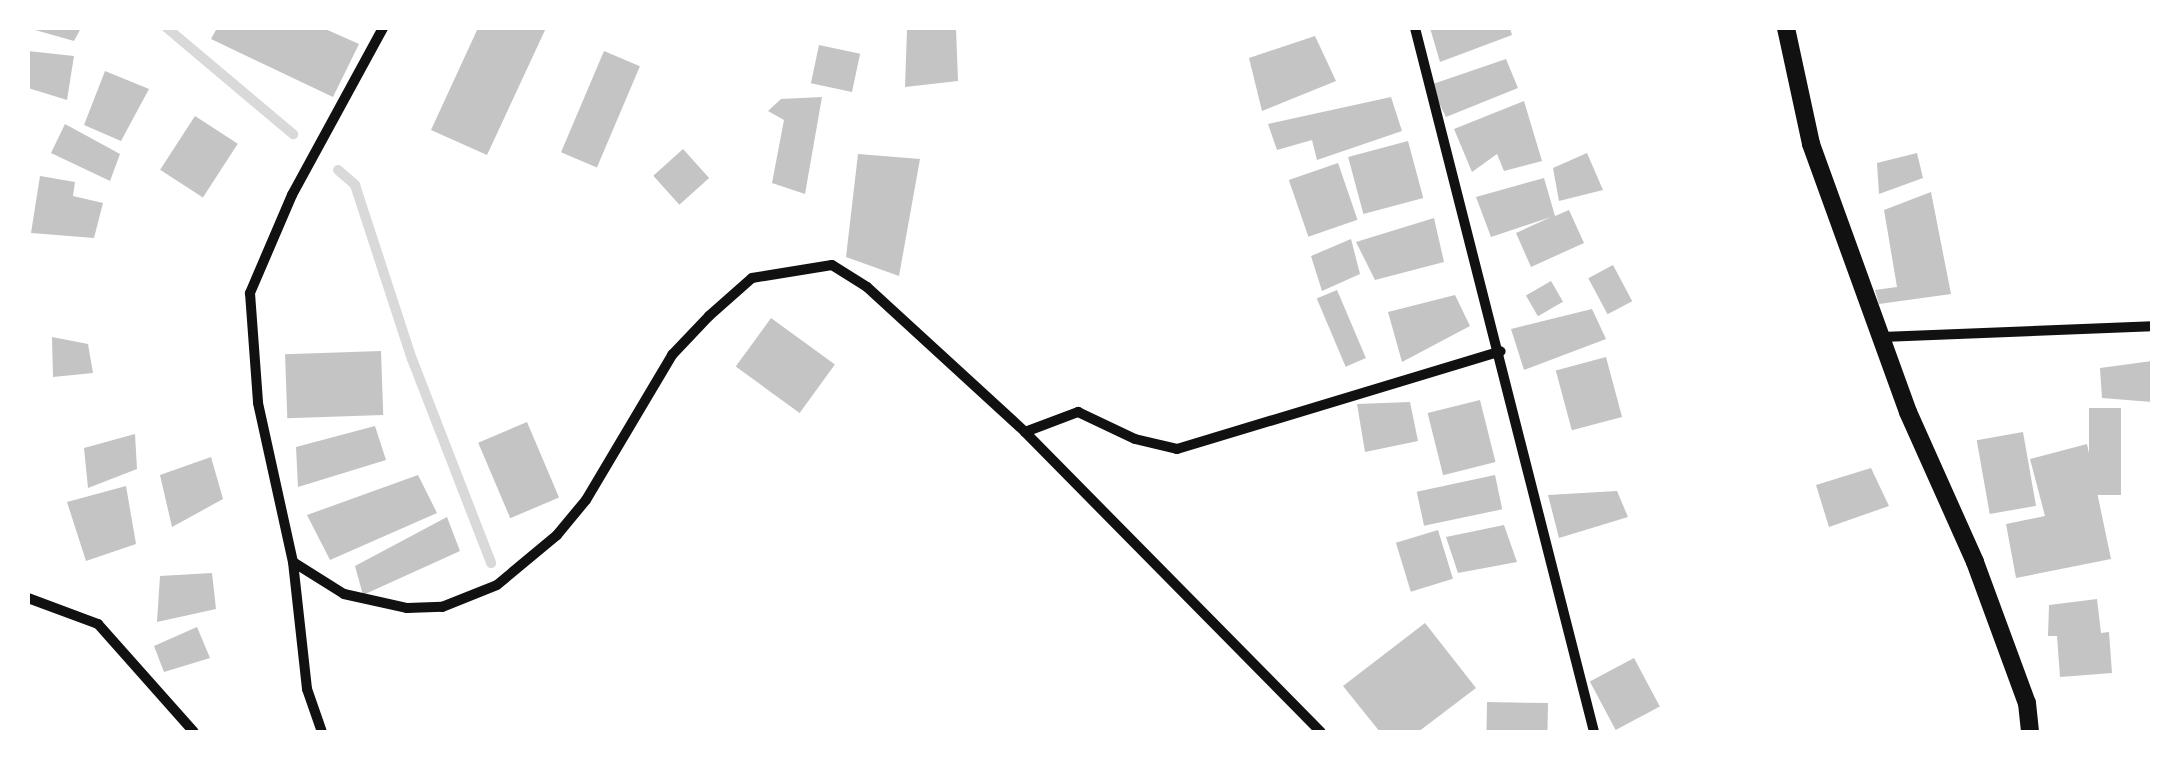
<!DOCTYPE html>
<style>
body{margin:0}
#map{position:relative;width:2180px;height:760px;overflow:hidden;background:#fff;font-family:Rubik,sans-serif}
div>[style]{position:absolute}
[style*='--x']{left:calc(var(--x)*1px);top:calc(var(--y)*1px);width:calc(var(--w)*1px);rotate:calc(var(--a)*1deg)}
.stream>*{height:10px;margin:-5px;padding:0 5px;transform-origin:5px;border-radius:5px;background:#d9d9d9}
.building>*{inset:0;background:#c4c4c4;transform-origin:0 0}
.minor>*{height:10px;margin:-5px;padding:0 5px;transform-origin:5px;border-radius:5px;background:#111}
.tertiary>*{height:18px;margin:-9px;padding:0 9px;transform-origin:9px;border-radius:9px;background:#111}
span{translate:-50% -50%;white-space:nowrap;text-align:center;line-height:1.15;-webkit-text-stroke:8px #fff;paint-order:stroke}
.frame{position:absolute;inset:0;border:30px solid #fff;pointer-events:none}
</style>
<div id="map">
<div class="stream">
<i style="--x:167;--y:28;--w:165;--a:40.1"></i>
<i style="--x:338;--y:170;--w:23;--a:41"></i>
<i style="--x:355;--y:185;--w:183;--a:71.9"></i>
<i style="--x:412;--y:359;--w:219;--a:68.8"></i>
</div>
<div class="building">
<i style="clip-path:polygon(28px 28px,81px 28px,74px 41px)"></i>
<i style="clip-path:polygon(217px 28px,323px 28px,359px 44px,333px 97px,211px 39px)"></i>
<i style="clip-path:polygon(478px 28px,546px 28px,487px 155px,431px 130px)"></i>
<i style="clip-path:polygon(956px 28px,958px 81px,905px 87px,907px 30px)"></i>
<i style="clip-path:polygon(1430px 28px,1510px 28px,1512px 35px,1440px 62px)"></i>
<i style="clip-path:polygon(1315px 36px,1336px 81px,1262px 111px,1249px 58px)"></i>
<i style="left:819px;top:45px;width:42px;height:39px;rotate:12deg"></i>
<i style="clip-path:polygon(28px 51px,74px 56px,67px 100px,28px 88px)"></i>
<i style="left:604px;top:51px;width:39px;height:110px;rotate:23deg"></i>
<i style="clip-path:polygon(1506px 59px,1518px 88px,1446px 117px,1430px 85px)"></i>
<i style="clip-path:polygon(105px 71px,149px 89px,121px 141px,84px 125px)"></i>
<i style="clip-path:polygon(822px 97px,805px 194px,772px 183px,784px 120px,768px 111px,781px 99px)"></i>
<i style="clip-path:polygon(1391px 97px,1402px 131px,1317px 160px,1312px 140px,1277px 150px,1268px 124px)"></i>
<i style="clip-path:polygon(1524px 101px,1542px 161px,1504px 171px,1497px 154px,1472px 172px,1454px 129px)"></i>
<i style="left:195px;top:116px;width:51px;height:64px;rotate:33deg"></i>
<i style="clip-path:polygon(65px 124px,120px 154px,110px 181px,51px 153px)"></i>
<i style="left:1408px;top:141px;width:59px;height:62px;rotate:75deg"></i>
<i style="left:683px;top:149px;width:39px;height:40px;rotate:48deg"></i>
<i style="clip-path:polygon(1587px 153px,1603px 190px,1559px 201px,1553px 168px)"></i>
<i style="clip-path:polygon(1917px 153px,1923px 178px,1879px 194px,1877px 163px)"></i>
<i style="clip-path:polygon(858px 154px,920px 159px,899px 276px,846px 257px)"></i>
<i style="left:1338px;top:163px;width:60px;height:52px;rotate:71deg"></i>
<i style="clip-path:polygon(40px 176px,75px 182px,73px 196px,103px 203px,94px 238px,31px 233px)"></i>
<i style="clip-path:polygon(1544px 178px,1555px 216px,1569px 210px,1584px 243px,1531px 267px,1516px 233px,1551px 217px,1491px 237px,1476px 197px)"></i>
<i style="clip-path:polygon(1931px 192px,1951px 294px,1879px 304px,1875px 290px,1897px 287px,1884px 210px)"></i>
<i style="clip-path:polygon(1434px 218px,1444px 262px,1375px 280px,1356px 242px)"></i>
<i style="clip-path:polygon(1351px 239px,1360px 274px,1322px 291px,1311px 256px)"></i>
<i style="left:1613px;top:265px;width:41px;height:28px;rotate:62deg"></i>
<i style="left:1551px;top:281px;width:24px;height:29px;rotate:60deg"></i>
<i style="left:1337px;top:290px;width:74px;height:22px;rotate:67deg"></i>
<i style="clip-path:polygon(1455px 295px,1470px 326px,1402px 362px,1388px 312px)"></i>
<i style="clip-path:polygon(1592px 309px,1606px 339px,1524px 370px,1511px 329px)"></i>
<i style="left:771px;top:318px;width:79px;height:60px;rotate:36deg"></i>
<i style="clip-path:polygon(52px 337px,88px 344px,93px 373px,53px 377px)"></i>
<i style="left:381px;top:351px;width:64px;height:96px;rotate:88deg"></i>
<i style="left:1606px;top:357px;width:62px;height:52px;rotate:75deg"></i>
<i style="clip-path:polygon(2152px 361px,2152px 402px,2102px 398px,2100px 368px)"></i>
<i style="left:1480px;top:400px;width:64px;height:54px;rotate:76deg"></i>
<i style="clip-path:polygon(1410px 402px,1418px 441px,1365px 452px,1357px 404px)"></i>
<i style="left:2089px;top:408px;width:32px;height:87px"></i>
<i style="left:527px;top:422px;width:82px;height:53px;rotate:67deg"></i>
<i style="clip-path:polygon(375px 426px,386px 460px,298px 487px,296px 447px)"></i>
<i style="left:2023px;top:432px;width:75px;height:47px;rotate:80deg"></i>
<i style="clip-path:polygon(135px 434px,137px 469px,88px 488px,84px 448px)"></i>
<i style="clip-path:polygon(2087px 444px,2111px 559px,2016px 578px,2006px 524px,2045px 516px,2030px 459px)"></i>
<i style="clip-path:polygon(211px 457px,223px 499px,172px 527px,160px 475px)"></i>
<i style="clip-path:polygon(1871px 468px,1889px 506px,1829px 527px,1816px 485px)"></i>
<i style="clip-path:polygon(418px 475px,437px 513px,330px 560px,307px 515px)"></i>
<i style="left:1495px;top:475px;width:35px;height:80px;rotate:78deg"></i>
<i style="clip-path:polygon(126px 486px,136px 544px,86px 561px,67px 502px)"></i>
<i style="clip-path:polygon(1617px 491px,1628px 517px,1559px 538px,1548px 495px)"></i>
<i style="clip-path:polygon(447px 517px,460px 551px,363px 595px,355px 566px)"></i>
<i style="clip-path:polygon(1504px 525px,1517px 562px,1458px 573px,1446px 537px)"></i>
<i style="left:1438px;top:530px;width:51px;height:44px;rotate:73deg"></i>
<i style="clip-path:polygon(212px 573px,216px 609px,157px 622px,160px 576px)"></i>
<i style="clip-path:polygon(2097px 599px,2101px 633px,2109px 632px,2112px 673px,2060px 677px,2057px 636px,2048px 636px,2049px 605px)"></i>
<i style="clip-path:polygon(1425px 623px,1476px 688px,1418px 732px,1380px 732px,1343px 686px)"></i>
<i style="clip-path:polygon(197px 627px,210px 658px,164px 672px,154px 646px)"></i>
<i style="left:1634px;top:658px;width:55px;height:50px;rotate:62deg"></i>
<i style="left:1487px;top:702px;width:61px;height:30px;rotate:1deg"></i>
</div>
<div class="minor">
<i style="--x:383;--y:28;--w:190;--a:118.6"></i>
<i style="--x:292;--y:195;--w:107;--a:113.2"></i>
<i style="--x:250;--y:293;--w:110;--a:85.8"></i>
<i style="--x:258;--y:403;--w:163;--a:77.6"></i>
<i style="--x:293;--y:562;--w:60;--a:32.1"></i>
<i style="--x:344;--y:594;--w:65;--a:12.5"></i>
<i style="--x:407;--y:608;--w:35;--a:-2"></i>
<i style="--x:442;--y:607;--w:59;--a:-21.8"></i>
<i style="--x:497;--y:585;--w:78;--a:-39.8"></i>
<i style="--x:557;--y:535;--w:45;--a:-50.4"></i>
<i style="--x:586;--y:500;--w:169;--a:-59.3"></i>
<i style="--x:672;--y:355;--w:54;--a:-46.5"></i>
<i style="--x:709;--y:316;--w:57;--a:-41.5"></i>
<i style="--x:752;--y:278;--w:81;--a:-9.2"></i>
<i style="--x:832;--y:265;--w:41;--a:32.2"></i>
<i style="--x:867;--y:287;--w:214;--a:42.5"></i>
<i style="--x:1025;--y:432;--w:421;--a:45.4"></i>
<i style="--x:1415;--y:28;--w:726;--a:75.73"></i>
<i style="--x:1882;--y:337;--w:270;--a:-2.3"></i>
<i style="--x:1025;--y:432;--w:57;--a:-20.7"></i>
<i style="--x:1078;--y:412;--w:63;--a:25.3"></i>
<i style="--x:1135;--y:439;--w:43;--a:13.4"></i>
<i style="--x:1177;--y:449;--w:338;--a:-16.8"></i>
<i style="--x:293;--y:562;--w:128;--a:83.7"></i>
<i style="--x:307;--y:689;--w:46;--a:70.8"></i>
<i style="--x:28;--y:598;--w:75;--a:20.4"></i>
<i style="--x:98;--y:624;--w:144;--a:48.4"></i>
</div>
<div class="tertiary">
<i style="--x:1786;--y:28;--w:119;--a:77.8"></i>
<i style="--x:1811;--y:144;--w:285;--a:70.1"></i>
<i style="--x:1908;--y:412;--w:164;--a:65.9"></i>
<i style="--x:1975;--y:562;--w:150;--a:69.8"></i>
<i style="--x:2027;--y:703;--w:29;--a:84"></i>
</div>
<div class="frame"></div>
</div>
